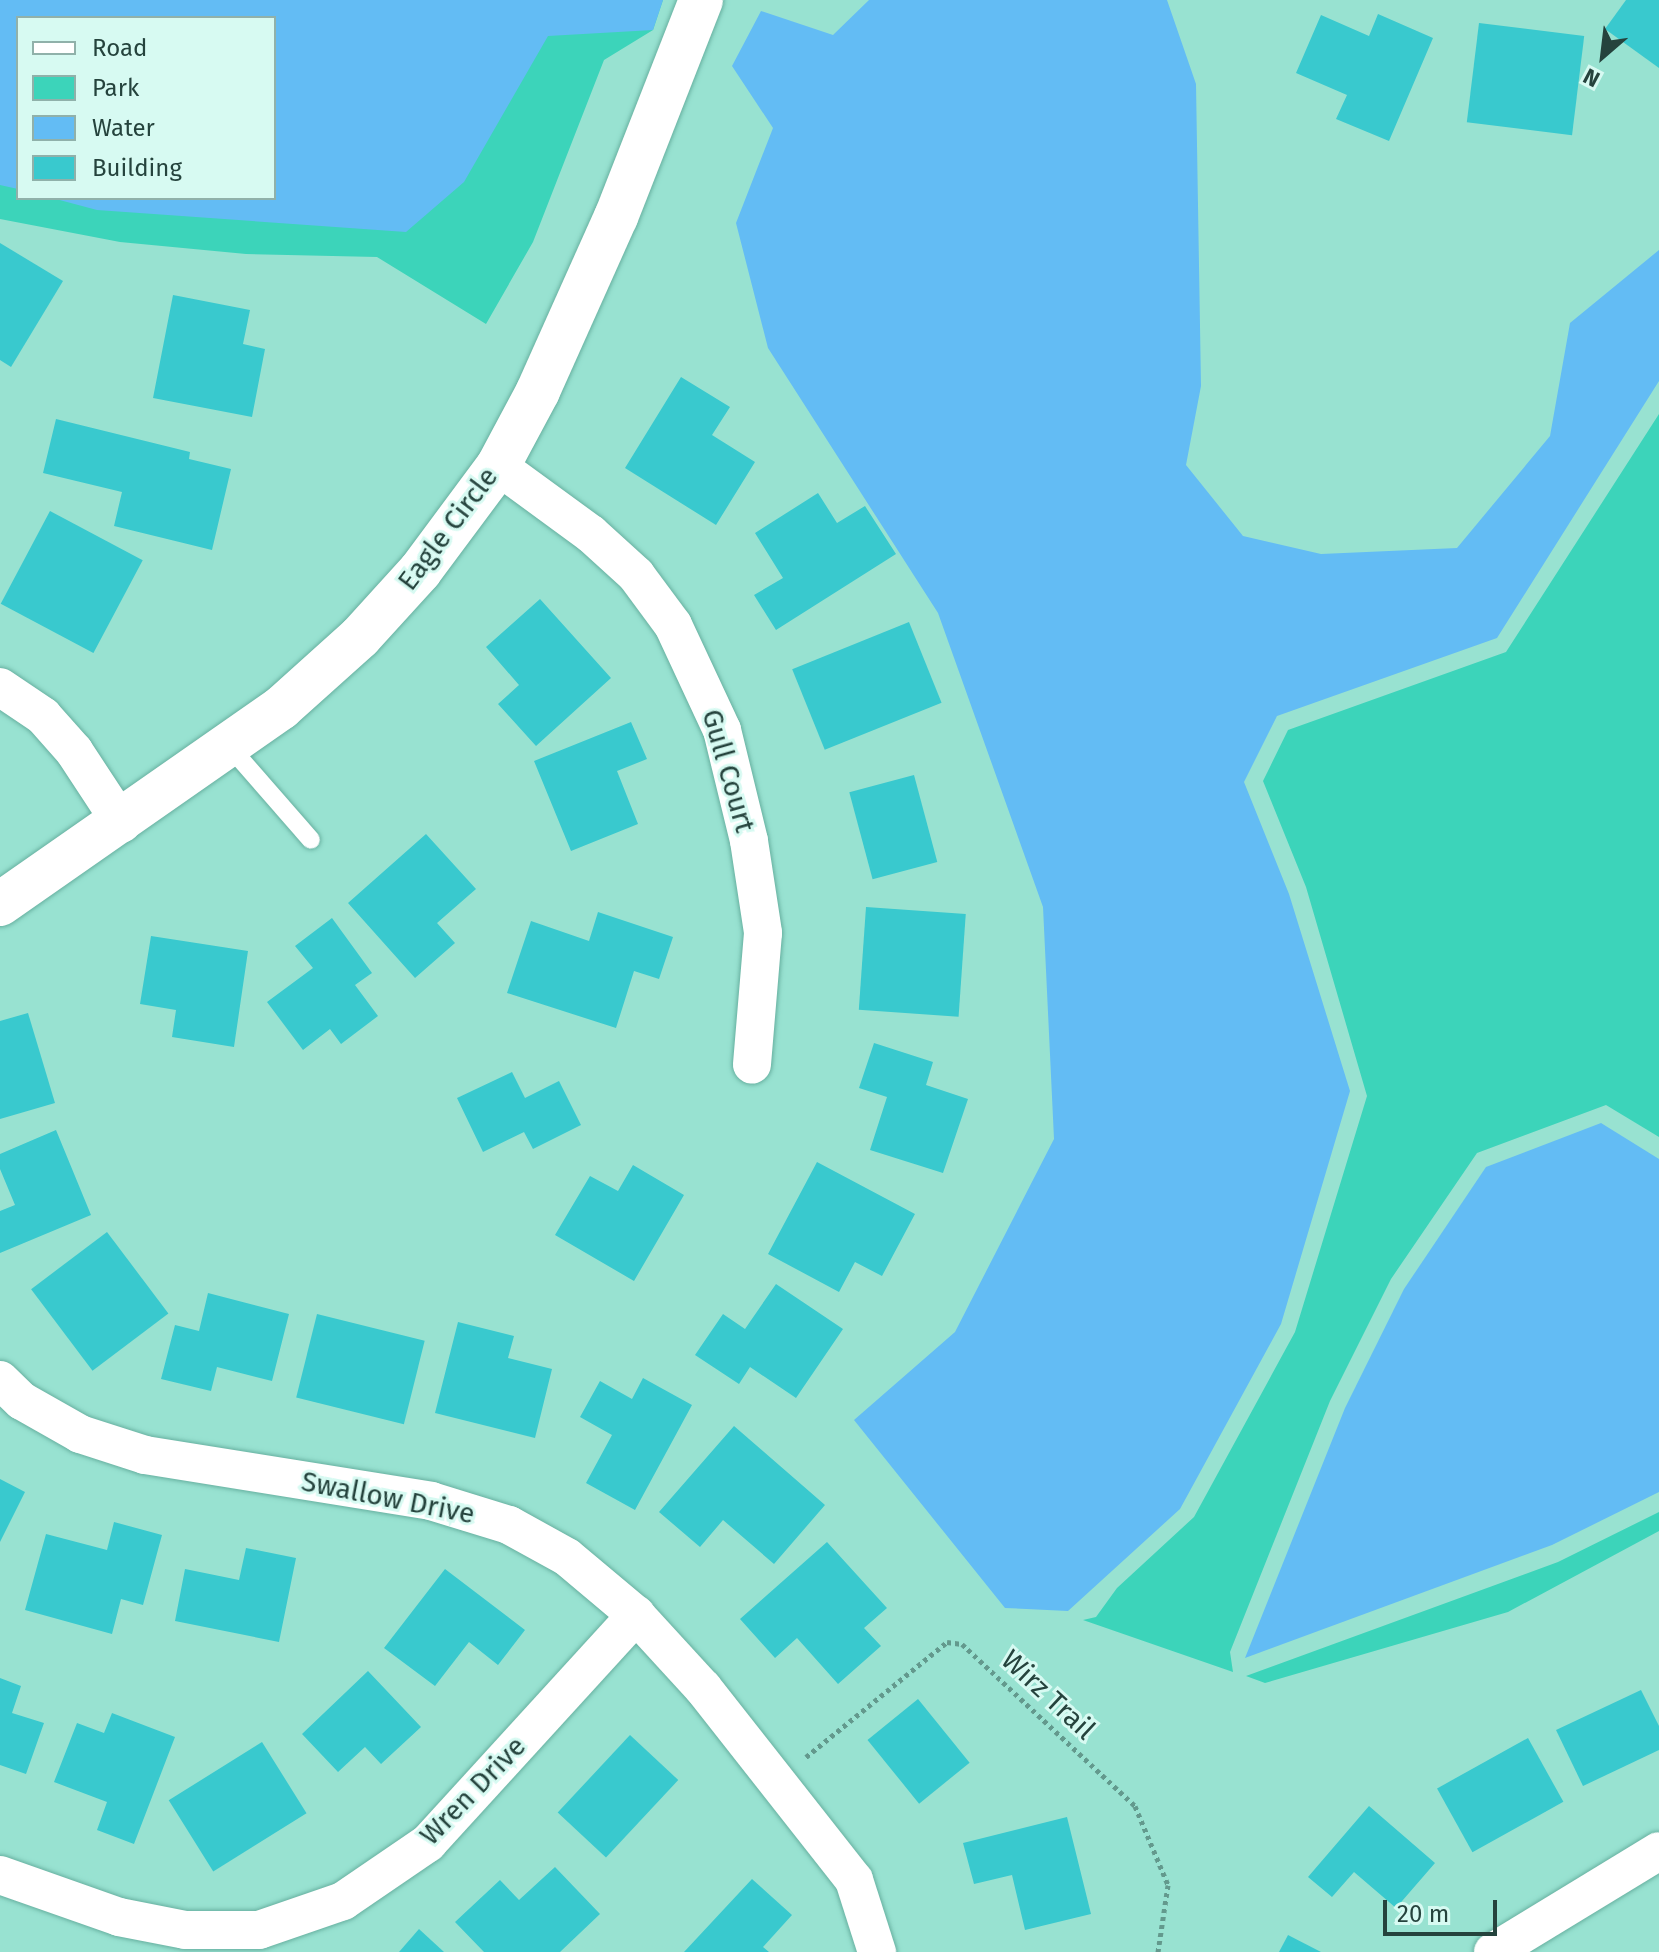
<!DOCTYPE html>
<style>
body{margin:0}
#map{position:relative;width:1659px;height:1952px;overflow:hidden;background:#98e2d1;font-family:"Fira Sans",sans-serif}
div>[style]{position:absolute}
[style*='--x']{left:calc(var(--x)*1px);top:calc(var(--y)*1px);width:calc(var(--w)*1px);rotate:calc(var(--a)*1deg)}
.green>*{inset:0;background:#3cd4ba}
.water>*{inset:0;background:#63bcf4}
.building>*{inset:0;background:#39c9ce;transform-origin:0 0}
.path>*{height:5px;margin-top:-2.5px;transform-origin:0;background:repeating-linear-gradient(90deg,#63998d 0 4px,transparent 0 8px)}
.roads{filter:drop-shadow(0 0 2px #67b0a0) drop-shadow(0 0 2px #67b0a0)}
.lane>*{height:18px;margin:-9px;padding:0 9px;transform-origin:9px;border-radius:9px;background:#fff}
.street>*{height:38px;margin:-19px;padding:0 19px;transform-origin:19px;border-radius:19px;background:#fff}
.secondary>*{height:44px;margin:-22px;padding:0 22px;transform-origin:22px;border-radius:22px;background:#fff}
span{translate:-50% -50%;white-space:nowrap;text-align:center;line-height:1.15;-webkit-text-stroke:6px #d7faf2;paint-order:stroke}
.street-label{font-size:28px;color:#25433d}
.legend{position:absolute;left:16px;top:16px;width:260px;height:184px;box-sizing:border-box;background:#d7faf2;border:2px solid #90b1aa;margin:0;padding:10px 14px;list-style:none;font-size:24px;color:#25433d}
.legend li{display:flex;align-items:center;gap:16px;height:40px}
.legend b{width:40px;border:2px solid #90b1aa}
.north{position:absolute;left:1563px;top:16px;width:80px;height:80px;-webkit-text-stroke:6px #d7faf2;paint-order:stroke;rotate:208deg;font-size:22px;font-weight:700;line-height:32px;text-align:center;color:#25433d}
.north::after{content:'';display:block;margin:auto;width:28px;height:36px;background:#25433d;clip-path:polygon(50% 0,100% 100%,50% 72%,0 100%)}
.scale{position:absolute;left:1383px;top:1900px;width:114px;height:36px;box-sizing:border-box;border:4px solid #25433d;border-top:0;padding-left:10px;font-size:24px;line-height:28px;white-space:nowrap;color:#25433d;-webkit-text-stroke:6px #d7faf2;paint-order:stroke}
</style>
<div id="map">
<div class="green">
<i style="clip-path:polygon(evenodd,0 0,663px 0,653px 30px,604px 60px,533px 242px,486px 324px,377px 257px,246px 254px,120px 242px,0 219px,0 0,18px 18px,274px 18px,274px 198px,18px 198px,18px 18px)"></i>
<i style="clip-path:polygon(1659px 414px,1659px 1137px,1606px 1105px,1477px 1153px,1391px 1279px,1330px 1401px,1230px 1652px,1233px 1672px,1083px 1620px,1096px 1617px,1117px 1588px,1194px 1517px,1295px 1332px,1367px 1096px,1306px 887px,1263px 781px,1288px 730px,1506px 652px)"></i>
<i style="clip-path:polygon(1659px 1512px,1659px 1531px,1508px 1612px,1265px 1683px,1246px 1676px,1558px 1562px)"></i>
</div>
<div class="water">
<i style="clip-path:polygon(0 0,663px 0,653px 30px,548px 36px,464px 182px,406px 232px,97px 210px,52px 198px,274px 198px,274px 18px,18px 18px,18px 189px,0 185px)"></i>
<i style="clip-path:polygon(869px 0,1167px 0,1196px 84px,1201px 386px,1186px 465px,1243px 536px,1321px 554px,1457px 548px,1550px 436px,1570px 323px,1659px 250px,1659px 381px,1497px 638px,1277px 716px,1244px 782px,1289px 894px,1350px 1091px,1281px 1324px,1180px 1509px,1068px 1611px,1005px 1608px,854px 1420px,955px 1332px,1054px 1139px,1043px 907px,938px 613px,768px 348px,736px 223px,773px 128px,732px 66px,761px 11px,833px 35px)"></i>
<i style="clip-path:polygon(1601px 1123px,1659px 1159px,1659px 1492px,1552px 1545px,1245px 1658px,1345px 1408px,1404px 1289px,1486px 1167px)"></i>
</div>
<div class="building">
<i style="clip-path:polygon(1626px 0,1659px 0,1659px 68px,1605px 29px)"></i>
<i style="clip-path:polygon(1378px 14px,1433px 38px,1389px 141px,1336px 119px,1347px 95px,1296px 73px,1321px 15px,1369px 36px)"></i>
<i style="left:1479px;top:23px;width:106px;height:100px;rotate:7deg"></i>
<i style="clip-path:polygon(0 243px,63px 281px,11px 367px,0 360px)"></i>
<i style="clip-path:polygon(173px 295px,250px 310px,243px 344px,265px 349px,252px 417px,153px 398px)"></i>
<i style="clip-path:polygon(681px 377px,730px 407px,712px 435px,755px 462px,716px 525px,625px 468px)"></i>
<i style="clip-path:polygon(56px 419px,190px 452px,189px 459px,231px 469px,212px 550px,114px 526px,122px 492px,43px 473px)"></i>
<i style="clip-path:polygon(818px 493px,837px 523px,865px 506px,896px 554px,776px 630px,754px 595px,783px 578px,755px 533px)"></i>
<i style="left:50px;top:511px;width:105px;height:105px;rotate:28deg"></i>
<i style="clip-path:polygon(540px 599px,611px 678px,536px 746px,498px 704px,519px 685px,486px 647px)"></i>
<i style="left:909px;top:622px;width:87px;height:126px;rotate:68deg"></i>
<i style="clip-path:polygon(631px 722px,647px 759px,617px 771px,638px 824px,571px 851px,534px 761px)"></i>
<i style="left:914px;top:775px;width:90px;height:67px;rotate:75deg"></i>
<i style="clip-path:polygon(426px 834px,476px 889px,437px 923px,455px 943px,415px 978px,348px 903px)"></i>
<i style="left:866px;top:907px;width:100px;height:103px;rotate:4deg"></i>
<i style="clip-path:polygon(598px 912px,673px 937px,659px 979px,634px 971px,616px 1028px,507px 993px,531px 921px,589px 941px)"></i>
<i style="clip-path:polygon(332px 918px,372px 973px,355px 985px,378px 1016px,341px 1044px,330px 1029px,303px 1050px,267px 1002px,313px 968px,295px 946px)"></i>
<i style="clip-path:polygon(151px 936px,248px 951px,234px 1047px,172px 1037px,176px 1010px,140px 1004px)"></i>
<i style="clip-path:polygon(28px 1013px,55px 1103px,0 1119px,0 1021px)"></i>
<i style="clip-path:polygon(874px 1043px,933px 1062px,926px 1085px,968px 1099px,943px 1173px,870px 1150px,887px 1097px,859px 1088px)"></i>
<i style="clip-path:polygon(512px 1072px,525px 1098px,559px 1081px,581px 1125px,533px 1149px,524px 1132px,483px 1152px,457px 1098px)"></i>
<i style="clip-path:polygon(56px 1130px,91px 1215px,0 1253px,0 1211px,15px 1205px,0 1169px,0 1154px)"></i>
<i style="clip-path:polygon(817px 1162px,915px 1214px,882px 1276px,855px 1262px,839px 1292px,768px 1254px)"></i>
<i style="clip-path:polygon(633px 1165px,684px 1195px,634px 1281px,555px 1235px,590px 1176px,618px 1191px)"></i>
<i style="left:107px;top:1232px;width:102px;height:95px;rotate:53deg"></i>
<i style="clip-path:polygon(776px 1284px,843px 1329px,796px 1398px,750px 1367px,739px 1384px,695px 1355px,723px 1314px,745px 1329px)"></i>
<i style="clip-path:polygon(208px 1293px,289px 1314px,272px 1381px,217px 1367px,211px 1391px,161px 1379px,175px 1325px,199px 1331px)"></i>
<i style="left:317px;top:1314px;width:111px;height:86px;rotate:14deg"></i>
<i style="clip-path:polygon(458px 1322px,514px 1336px,508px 1358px,552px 1369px,535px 1438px,435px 1413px)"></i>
<i style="clip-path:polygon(643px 1378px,692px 1405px,635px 1510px,586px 1483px,612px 1435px,580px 1417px,600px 1381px,632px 1399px)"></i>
<i style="clip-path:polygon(734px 1426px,825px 1505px,774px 1564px,723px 1520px,700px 1547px,659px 1512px)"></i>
<i style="clip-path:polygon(0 1479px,25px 1492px,0 1542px)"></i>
<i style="clip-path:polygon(114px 1522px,162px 1535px,143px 1605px,121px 1599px,112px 1634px,25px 1610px,46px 1534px,107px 1550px)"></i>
<i style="clip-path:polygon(827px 1542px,887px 1608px,864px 1628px,881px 1646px,838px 1684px,797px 1638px,775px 1658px,740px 1619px)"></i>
<i style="clip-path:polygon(246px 1548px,296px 1558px,279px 1642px,175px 1621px,185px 1569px,239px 1580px)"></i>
<i style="clip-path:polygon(445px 1569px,525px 1630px,498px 1665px,469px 1642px,435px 1686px,384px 1648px)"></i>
<i style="clip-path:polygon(368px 1671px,421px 1727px,381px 1764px,365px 1747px,338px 1772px,302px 1734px)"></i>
<i style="clip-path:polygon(0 1678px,21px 1686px,12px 1713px,44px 1723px,26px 1774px,0 1765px)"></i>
<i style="clip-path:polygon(1641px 1690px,1659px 1726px,1659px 1750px,1583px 1786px,1556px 1730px)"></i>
<i style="left:918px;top:1699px;width:82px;height:65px;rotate:51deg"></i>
<i style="clip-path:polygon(112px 1713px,175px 1737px,134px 1844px,97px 1830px,107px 1802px,54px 1782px,77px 1723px,104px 1733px)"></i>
<i style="left:630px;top:1735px;width:66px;height:106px;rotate:43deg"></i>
<i style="left:1528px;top:1738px;width:73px;height:104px;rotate:61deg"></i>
<i style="left:262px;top:1742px;width:84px;height:110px;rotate:58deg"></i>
<i style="clip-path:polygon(1369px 1806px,1435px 1863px,1396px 1908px,1354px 1872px,1332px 1897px,1308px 1877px)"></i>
<i style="clip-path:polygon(1067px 1817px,1091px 1914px,1025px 1930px,1012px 1875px,974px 1884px,963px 1843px)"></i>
<i style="clip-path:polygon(555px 1867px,600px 1914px,560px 1952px,484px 1952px,455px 1922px,500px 1880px,519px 1900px)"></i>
<i style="clip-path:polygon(752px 1879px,792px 1915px,763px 1947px,769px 1952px,684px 1952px)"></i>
<i style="clip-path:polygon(419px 1929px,444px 1952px,399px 1952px)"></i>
<i style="clip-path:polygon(1288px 1935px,1321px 1952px,1279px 1952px)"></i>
</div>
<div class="path">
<i style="--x:806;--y:1757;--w:182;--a:-39.2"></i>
<i style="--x:947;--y:1642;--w:15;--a:8"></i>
<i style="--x:962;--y:1644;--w:237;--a:43.1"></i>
<i style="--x:1135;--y:1806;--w:86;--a:67.3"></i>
<i style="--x:1168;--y:1885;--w:68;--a:98.5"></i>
</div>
<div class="roads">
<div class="lane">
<i style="--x:230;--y:747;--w:123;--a:48.9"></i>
</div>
<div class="street">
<i style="--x:498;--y:466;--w:115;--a:36.2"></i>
<i style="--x:591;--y:534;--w:61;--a:42.3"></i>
<i style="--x:636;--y:575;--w:62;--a:53.5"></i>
<i style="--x:673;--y:625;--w:116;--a:65"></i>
<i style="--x:722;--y:730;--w:114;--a:76.3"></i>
<i style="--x:749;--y:841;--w:93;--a:81.3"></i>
<i style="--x:763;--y:933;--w:132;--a:94.8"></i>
<i style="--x:0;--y:687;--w:52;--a:34"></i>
<i style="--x:43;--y:716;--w:47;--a:48.5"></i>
<i style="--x:74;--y:751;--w:87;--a:56.7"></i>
<i style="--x:0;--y:1380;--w:30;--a:44"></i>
<i style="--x:22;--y:1401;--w:67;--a:29.6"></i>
<i style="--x:80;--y:1434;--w:68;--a:17.9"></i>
<i style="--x:145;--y:1455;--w:290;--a:9.1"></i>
<i style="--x:431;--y:1501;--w:82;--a:17.1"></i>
<i style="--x:509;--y:1525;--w:66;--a:28.9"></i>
<i style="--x:567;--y:1557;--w:90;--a:40"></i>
<i style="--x:636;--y:1615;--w:99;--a:47.5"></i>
<i style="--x:703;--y:1688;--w:244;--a:51.8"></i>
<i style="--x:854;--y:1880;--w:76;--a:72.3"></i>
<i style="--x:0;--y:1875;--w:126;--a:19.4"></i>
<i style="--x:119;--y:1917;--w:67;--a:11.1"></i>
<i style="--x:185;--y:1930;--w:74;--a:0"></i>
<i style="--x:259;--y:1930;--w:89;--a:-19"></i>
<i style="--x:343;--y:1901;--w:103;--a:-34.3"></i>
<i style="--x:428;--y:1843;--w:309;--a:-47.6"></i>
<i style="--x:1493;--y:1952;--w:194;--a:-31.3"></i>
</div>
<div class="secondary">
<i style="--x:0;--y:904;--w:343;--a:-34.9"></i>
<i style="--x:281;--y:708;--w:106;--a:-41.9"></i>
<i style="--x:360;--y:637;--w:89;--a:-47.7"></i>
<i style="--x:420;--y:571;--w:131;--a:-53.4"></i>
<i style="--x:498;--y:466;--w:85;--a:-61.9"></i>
<i style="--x:538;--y:391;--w:191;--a:-65.9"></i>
<i style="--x:616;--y:217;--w:233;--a:-68.6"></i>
</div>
</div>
<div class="street-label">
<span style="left:448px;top:529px;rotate:-53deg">Eagle Circle</span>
<span style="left:728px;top:771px;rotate:74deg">Gull Court</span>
<span style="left:388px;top:1498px;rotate:11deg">Swallow Drive</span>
<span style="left:1048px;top:1695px;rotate:43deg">Wirz Trail</span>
<span style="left:473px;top:1791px;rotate:-46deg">Wren Drive</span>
</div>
<ul class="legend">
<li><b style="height:10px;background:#fff"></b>Road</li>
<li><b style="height:22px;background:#3cd4ba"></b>Park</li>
<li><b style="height:22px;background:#63bcf4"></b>Water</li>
<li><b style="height:22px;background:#39c9ce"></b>Building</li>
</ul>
<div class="north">N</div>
<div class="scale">20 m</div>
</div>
